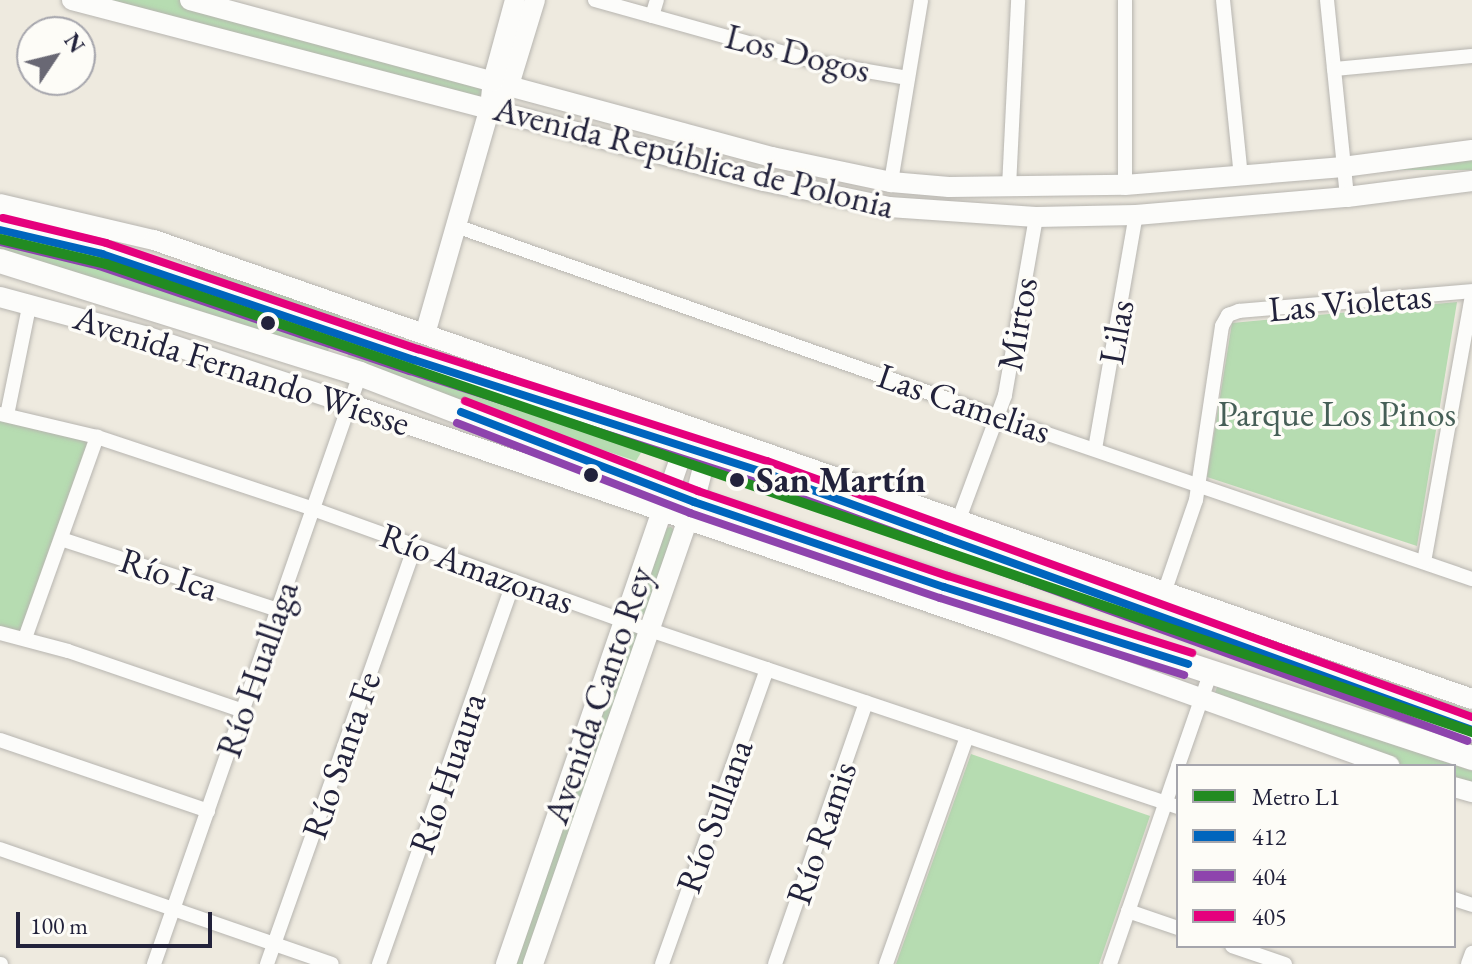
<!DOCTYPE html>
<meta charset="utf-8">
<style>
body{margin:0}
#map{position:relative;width:1472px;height:964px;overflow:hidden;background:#eeeadf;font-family:"EB Garamond",serif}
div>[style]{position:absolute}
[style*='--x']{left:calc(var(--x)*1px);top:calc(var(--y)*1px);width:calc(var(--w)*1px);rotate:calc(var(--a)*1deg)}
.green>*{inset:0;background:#b6dcb1;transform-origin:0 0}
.roads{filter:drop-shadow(0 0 2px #b7b5b0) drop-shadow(0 0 2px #b7b5b0)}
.street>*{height:14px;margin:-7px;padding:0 7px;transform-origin:7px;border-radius:7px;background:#fcfcfa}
.secondary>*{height:20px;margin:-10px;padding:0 10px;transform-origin:10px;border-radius:10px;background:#fcfcfa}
.primary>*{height:24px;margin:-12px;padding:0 12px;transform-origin:12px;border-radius:12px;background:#fcfcfa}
.bus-1>*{height:8px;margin:-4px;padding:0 4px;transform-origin:4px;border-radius:4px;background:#0065bd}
.bus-2>*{height:8px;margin:-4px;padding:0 4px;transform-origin:4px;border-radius:4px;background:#8e44ad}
.bus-3>*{height:8px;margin:-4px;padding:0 4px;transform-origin:4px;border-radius:4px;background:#e5007d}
.metro-1>*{height:10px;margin:-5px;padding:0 5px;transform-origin:5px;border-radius:5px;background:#228b22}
.dots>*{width:22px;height:22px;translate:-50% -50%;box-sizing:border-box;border:4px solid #fdfcf7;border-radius:50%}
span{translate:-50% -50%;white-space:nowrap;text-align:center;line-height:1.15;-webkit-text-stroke:7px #fdfcf7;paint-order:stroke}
.street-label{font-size:36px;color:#22223b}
.park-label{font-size:36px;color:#465f57}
.stop-label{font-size:36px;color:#22223b;font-weight:700}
.left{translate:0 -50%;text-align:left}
.legend{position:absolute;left:1176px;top:764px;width:280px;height:184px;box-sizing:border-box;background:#fdfcf7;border:2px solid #a5a5ac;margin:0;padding:10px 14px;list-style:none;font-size:24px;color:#22223b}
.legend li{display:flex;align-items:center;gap:16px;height:40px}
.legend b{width:40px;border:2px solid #a5a5ac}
.north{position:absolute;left:16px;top:16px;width:80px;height:80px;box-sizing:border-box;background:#fdfcf7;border:2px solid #a5a5ac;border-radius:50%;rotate:55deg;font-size:22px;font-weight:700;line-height:32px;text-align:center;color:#22223b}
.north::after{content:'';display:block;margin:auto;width:28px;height:36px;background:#696874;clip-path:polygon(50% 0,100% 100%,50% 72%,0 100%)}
.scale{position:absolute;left:16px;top:912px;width:196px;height:36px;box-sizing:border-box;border:4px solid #22223b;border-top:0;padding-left:10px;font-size:24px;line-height:28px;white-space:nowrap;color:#22223b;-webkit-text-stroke:6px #fdfcf7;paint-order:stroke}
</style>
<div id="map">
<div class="green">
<i style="clip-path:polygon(108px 0,180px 0,486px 82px,483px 94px,478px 97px)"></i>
<i style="left:1472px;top:158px;width:12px;height:106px;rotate:90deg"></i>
<i style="clip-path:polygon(0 235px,37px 243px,332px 338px,326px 358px,0 256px)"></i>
<i style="clip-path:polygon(199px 262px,343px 311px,337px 328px,193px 275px)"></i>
<i style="clip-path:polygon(1457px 302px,1417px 546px,1207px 477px,1232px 323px)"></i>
<i style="clip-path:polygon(351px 345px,640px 443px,642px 451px,636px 461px,345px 364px)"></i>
<i style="clip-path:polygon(0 414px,97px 437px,25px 638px,0 633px)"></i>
<i style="clip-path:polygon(671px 527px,676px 532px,646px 615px,639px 614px,635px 609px,665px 528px)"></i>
<i style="clip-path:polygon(1057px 565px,1472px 711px,1472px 721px,1054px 571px)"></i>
<i style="clip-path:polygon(632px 631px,639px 633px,527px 964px,510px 964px,626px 633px)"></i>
<i style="clip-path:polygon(1218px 684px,1472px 771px,1472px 788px,1454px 782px,1454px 766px,1406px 766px,1213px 699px)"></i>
<i style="clip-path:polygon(971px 754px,1150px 816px,1099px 964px,896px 964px)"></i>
</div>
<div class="roads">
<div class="street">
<i style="--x:595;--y:0;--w:234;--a:15.6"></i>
<i style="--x:820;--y:63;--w:89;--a:9.7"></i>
<i style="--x:1125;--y:0;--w:185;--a:90"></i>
<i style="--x:1223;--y:0;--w:178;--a:84.2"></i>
<i style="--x:1327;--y:0;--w:198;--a:84.2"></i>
<i style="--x:652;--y:16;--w:17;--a:-73"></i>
<i style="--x:1334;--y:69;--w:139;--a:-5.4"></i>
<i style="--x:891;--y:182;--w:184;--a:-80.6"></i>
<i style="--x:1009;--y:187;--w:187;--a:-87.2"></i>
<i style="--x:456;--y:226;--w:575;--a:19.41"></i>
<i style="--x:998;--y:417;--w:501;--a:18.87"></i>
<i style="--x:0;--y:414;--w:100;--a:13.3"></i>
<i style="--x:97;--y:437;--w:228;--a:18.4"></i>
<i style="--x:313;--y:509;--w:358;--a:19.8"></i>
<i style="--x:650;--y:630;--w:557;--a:18.53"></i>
<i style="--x:7;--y:415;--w:115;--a:-78.5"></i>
<i style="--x:1095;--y:449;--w:238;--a:-80.1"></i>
<i style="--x:959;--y:519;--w:132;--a:-69.6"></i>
<i style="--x:1005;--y:395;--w:181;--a:-80.1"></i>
<i style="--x:61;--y:539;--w:228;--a:18.1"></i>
<i style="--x:1424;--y:562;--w:270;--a:-79.8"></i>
<i style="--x:1164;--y:593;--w:98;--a:-71"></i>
<i style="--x:1196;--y:500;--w:176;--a:-81.5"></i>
<i style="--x:1222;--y:326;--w:13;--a:-61"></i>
<i style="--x:1228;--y:315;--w:12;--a:-20"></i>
<i style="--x:1239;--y:311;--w:234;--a:-4.9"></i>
<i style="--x:0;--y:633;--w:70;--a:14.8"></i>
<i style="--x:68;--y:651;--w:185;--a:18.9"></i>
<i style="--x:25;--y:638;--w:214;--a:-70.3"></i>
<i style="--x:0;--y:740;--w:220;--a:18.8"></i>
<i style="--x:1178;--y:766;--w:101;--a:-70.8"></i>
<i style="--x:0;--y:849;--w:351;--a:19.1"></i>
<i style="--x:1454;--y:899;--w:19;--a:18"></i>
<i style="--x:1128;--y:911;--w:53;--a:18.8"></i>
<i style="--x:1232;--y:946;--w:56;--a:18.8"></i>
<i style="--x:0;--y:964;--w:1;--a:0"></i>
<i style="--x:154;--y:964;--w:625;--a:-70.75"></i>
<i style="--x:267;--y:964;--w:444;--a:-70.5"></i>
<i style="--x:379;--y:964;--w:406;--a:-70.6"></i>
<i style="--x:662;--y:964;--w:313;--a:-70.4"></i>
<i style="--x:775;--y:964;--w:277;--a:-70.8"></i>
<i style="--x:886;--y:964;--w:242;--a:-70.4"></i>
<i style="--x:1110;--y:964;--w:208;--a:-71"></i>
<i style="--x:1468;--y:964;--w:12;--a:-70"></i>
</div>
<div class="secondary">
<i style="--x:72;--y:0;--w:715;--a:14.66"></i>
<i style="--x:764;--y:181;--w:128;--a:11.7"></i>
<i style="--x:889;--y:207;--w:147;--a:3.9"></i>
<i style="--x:1036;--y:217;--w:100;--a:-1.1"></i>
<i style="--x:1136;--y:215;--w:212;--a:-4.9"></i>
<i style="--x:1347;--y:197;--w:126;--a:-7.3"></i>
<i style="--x:190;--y:0;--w:603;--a:15.1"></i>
<i style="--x:772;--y:157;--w:122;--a:11.9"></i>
<i style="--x:891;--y:182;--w:58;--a:4.9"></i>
<i style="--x:949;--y:187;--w:176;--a:-0.7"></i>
<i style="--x:1125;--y:185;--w:219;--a:-4.7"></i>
<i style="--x:1343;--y:167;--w:130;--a:-7.5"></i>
<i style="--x:500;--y:96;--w:14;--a:-51"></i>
<i style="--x:509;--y:85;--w:89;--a:-73"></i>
<i style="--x:0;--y:204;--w:158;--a:13.2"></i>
<i style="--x:154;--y:240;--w:1396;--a:19.2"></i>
<i style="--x:0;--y:297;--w:153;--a:15.1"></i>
<i style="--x:148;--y:337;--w:212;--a:18.4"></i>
<i style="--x:349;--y:404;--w:687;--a:18.86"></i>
<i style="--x:999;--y:626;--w:415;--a:19.7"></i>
<i style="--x:425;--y:334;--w:235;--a:-74"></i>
<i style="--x:490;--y:108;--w:27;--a:-84"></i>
<i style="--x:493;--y:81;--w:84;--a:-74.8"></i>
<i style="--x:1454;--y:787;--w:19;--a:16"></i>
<i style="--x:506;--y:964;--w:559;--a:-71.01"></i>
<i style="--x:533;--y:964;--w:489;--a:-70.8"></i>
<i style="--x:694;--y:502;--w:63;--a:-75.3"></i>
</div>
<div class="primary">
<i style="--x:0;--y:230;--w:105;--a:13.2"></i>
<i style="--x:102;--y:254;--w:330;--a:18.8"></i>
<i style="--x:414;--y:360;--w:367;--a:17.8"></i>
<i style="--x:763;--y:472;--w:754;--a:20"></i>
<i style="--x:0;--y:261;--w:377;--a:17.4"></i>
<i style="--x:360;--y:374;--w:358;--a:21"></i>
<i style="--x:694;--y:502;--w:819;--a:18.21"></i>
</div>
</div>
<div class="bus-1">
<i style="--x:0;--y:230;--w:105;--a:13.2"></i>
<i style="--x:102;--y:254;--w:330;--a:18.8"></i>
<i style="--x:414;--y:360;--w:367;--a:17.8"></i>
<i style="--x:763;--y:472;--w:754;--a:20"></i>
<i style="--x:461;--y:412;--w:250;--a:21.1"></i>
<i style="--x:694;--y:502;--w:264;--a:18.8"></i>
<i style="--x:944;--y:587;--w:256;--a:17.5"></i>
</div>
<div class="bus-2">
<i style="--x:0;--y:242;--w:102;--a:13.6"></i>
<i style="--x:99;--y:266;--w:328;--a:18.7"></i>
<i style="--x:410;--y:371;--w:367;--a:17.8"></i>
<i style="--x:759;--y:483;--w:754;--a:20"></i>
<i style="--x:457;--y:423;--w:250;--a:21.1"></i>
<i style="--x:690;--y:513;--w:264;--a:18.8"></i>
<i style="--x:940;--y:598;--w:256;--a:17.5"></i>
</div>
<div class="bus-3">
<i style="--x:3;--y:218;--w:106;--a:13.6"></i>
<i style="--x:106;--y:243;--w:330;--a:18.8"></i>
<i style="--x:418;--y:349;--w:367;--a:17.8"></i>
<i style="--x:767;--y:461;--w:750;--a:19.96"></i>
<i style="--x:465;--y:401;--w:250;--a:21.1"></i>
<i style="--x:698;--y:491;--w:264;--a:18.8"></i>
<i style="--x:948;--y:576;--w:256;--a:17.5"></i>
</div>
<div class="metro-1">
<i style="--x:0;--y:239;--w:109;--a:13.3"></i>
<i style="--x:106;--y:264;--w:1444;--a:18.91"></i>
</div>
<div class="dots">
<i style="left:268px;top:323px;background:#22223b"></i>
<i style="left:591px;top:475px;background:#22223b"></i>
<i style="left:737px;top:480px;background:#22223b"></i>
</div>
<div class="street-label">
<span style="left:798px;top:53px;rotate:14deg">Los Dogos</span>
<span style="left:694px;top:157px;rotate:14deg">Avenida República de Polonia</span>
<span style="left:1350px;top:302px;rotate:-5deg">Las Violetas</span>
<span style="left:1017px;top:324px;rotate:-80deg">Mirtos</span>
<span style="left:1116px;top:332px;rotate:-80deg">Lilas</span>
<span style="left:242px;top:370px;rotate:18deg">Avenida Fernando Wiesse</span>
<span style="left:964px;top:403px;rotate:19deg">Las Camelias</span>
<span style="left:477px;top:568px;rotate:20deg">Río Amazonas</span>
<span style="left:169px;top:574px;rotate:18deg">Río Ica</span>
<span style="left:257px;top:669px;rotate:-71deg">Río Huallaga</span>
<span style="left:598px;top:695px;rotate:-71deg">Avenida Canto Rey</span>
<span style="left:341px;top:755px;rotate:-71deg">Río Santa Fe</span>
<span style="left:447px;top:773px;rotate:-71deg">Río Huaura</span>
<span style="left:714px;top:816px;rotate:-70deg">Río Sullana</span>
<span style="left:821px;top:833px;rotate:-71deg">Río Ramis</span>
</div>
<div class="park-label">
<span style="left:1337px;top:414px">Parque Los Pinos</span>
</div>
<div class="stop-label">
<span class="left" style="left:756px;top:480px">San Martín</span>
</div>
<ul class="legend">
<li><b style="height:10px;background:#228b22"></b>Metro L1</li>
<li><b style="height:10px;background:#0065bd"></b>412</li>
<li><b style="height:10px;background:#8e44ad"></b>404</li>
<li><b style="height:10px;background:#e5007d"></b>405</li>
</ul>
<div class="north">N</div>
<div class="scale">100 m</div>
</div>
